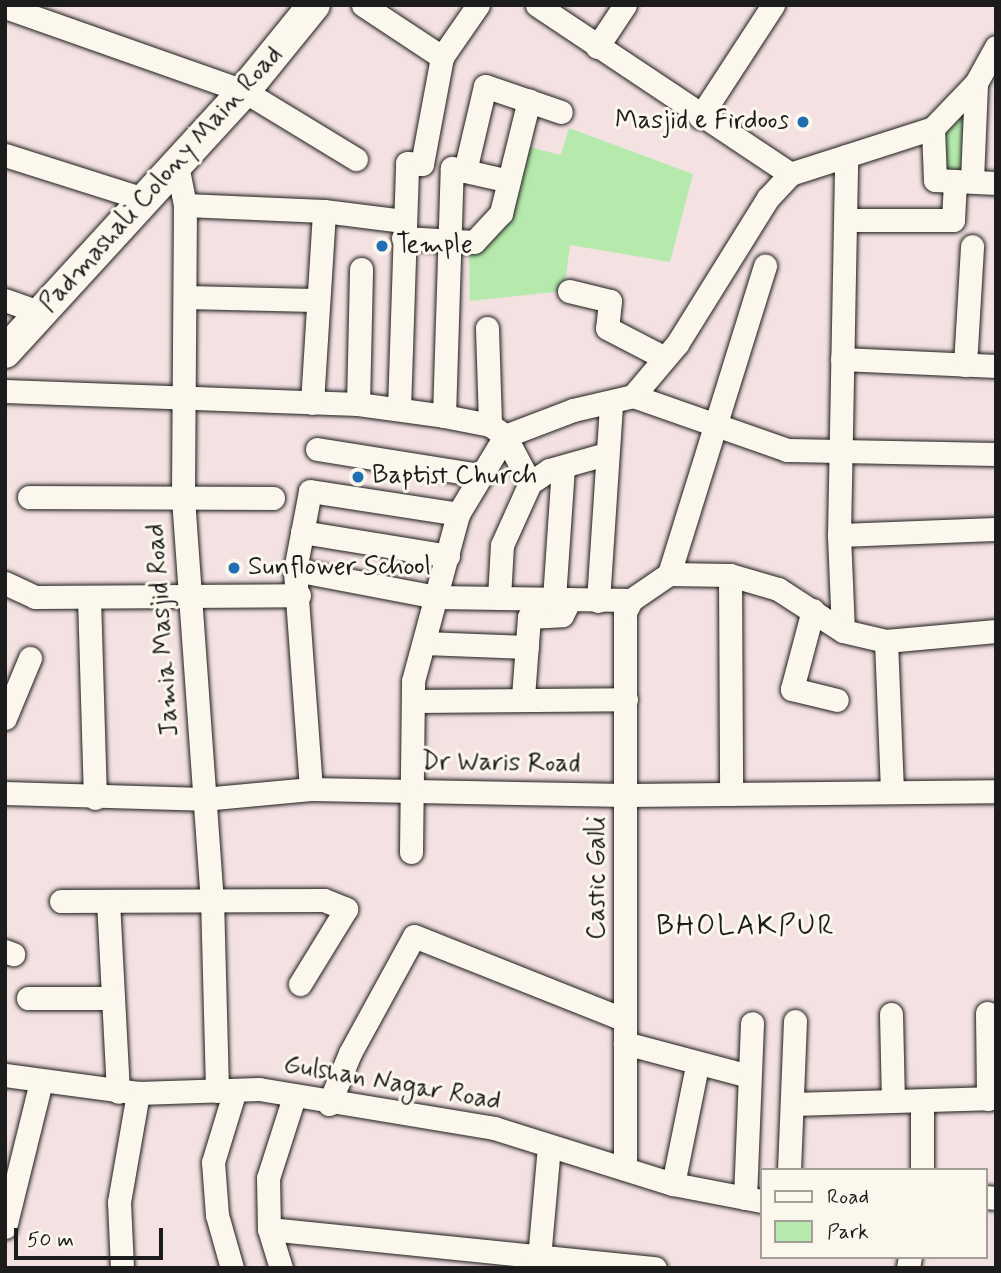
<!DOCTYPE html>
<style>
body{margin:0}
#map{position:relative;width:1001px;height:1273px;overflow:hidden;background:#f4e1e2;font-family:Mynerve,sans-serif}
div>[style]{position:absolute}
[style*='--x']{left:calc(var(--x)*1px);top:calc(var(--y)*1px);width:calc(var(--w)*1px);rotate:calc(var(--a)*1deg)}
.green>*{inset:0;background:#b5eaac}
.roads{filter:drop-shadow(0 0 2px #1c1c1c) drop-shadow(0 0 2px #1c1c1c)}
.street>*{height:23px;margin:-11.5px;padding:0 11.5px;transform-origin:11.5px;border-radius:11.5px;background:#fbf7ec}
.secondary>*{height:32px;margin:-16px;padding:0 16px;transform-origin:16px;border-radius:16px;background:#fbf7ec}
.dots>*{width:19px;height:19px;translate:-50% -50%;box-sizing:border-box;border:4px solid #fbf7ec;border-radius:50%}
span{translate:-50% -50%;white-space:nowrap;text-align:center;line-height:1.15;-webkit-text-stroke:6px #fbf7ec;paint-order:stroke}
.poi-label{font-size:26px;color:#1c1c1c}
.right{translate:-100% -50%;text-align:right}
.left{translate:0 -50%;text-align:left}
.street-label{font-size:26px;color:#1c1c1c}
.neighbourhood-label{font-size:28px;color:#1c1c1c;letter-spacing:2px}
.frame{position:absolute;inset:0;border:7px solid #1c1c1c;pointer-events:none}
.legend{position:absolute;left:760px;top:1168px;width:228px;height:91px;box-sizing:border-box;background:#fbf7ec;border:2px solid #a29f99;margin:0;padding:9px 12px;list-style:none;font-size:21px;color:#1c1c1c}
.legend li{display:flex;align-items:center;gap:14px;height:35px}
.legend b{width:35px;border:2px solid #a29f99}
.scale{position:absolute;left:14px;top:1228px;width:149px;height:32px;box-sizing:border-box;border:4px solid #1c1c1c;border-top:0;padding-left:9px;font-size:21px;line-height:24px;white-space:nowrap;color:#1c1c1c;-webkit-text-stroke:5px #fbf7ec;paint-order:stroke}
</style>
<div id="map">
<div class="green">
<i style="clip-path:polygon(965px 113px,964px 176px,938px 175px,938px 130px)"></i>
<i style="clip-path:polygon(569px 128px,693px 174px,670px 262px,570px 245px,564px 291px,470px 301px,469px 247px,525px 146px,561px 155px)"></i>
</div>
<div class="roads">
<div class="street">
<i style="--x:363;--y:5;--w:95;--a:33.4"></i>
<i style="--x:442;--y:57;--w:63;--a:-55.3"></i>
<i style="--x:537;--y:5;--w:304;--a:33.7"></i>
<i style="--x:5;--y:7;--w:253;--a:19.4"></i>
<i style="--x:244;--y:91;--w:131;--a:31.3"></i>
<i style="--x:597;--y:47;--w:50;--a:-56.3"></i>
<i style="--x:700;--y:117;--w:134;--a:-56.9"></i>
<i style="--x:933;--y:128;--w:52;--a:87.8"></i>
<i style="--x:935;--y:180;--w:61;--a:2.8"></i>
<i style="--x:5;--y:155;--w:146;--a:17.6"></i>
<i style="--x:177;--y:165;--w:41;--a:78.7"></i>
<i style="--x:185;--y:205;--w:293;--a:90.4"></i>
<i style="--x:183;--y:498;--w:401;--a:85.9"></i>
<i style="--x:212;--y:898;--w:193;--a:88.5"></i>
<i style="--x:465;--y:171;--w:87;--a:-76.8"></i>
<i style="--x:485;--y:86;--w:80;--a:18.9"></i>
<i style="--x:972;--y:180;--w:97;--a:-87.6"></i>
<i style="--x:185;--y:205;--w:139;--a:2.5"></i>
<i style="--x:324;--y:211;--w:80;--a:7.2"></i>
<i style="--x:846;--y:220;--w:107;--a:0"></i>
<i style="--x:953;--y:220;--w:39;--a:-87"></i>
<i style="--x:403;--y:238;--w:71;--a:3.2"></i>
<i style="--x:474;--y:242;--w:40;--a:-47"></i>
<i style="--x:501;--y:213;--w:116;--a:-76.1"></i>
<i style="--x:569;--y:291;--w:42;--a:13.7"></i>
<i style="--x:610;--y:301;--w:27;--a:96"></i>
<i style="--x:607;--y:328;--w:63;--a:27.4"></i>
<i style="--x:185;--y:297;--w:130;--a:1.3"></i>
<i style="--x:5;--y:300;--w:41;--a:19.7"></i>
<i style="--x:487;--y:328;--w:97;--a:88.2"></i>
<i style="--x:842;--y:359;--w:154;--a:2.6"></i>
<i style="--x:965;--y:365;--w:119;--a:-86.6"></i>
<i style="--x:5;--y:391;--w:353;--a:2.1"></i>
<i style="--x:358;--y:404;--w:87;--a:7.9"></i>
<i style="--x:444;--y:416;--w:47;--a:11.1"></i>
<i style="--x:490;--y:425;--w:19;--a:36"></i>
<i style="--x:505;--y:436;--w:53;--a:62"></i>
<i style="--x:633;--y:396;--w:163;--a:19.3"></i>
<i style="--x:787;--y:450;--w:209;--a:1.1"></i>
<i style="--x:312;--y:403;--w:192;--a:-86.4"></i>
<i style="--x:358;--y:404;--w:135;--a:-88.7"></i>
<i style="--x:399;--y:409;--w:246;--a:-88.1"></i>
<i style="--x:407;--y:163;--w:15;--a:4"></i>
<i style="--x:422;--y:164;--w:109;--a:-79.4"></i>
<i style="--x:444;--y:416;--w:248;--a:-88.2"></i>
<i style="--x:452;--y:168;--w:58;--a:12.8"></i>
<i style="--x:317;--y:449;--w:165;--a:9.1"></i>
<i style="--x:29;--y:497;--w:244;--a:0.2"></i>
<i style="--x:302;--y:532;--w:148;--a:9.3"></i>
<i style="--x:839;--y:535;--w:157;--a:-2.2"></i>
<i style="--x:295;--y:570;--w:144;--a:10.8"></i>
<i style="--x:436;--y:597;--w:195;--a:0.9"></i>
<i style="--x:669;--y:574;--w:323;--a:-72.7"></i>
<i style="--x:730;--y:575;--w:219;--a:89.7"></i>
<i style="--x:5;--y:583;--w:33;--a:25"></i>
<i style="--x:35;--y:597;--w:264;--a:-0.4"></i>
<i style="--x:89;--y:597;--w:201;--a:88.3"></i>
<i style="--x:499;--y:598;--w:53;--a:-86.8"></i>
<i style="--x:502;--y:545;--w:68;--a:-65.7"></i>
<i style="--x:530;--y:483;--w:23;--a:-34"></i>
<i style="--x:549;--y:470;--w:59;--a:-15.7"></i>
<i style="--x:554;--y:599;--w:132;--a:-86.1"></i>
<i style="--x:598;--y:601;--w:197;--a:-86.2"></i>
<i style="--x:813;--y:610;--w:82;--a:104.9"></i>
<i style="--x:792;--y:689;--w:46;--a:13.7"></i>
<i style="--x:843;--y:631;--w:96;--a:-92.4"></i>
<i style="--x:839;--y:535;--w:379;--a:-88.9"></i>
<i style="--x:886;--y:641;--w:151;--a:87.7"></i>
<i style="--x:424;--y:643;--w:103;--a:2.2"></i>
<i style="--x:523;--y:697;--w:80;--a:-85.7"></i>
<i style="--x:529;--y:617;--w:33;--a:-3"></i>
<i style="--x:562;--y:615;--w:18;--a:-63"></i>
<i style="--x:414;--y:701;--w:212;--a:-0.5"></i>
<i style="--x:5;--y:718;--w:65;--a:-67.4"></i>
<i style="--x:311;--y:789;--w:220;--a:-94.2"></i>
<i style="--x:295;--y:570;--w:80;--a:-79.2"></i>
<i style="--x:310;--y:491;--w:150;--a:8.8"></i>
<i style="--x:5;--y:793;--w:198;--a:1.7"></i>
<i style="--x:203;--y:799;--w:108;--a:-5.3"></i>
<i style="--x:311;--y:789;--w:316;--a:1.1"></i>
<i style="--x:627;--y:795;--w:369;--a:-0.6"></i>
<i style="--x:411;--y:852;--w:171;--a:-89.3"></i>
<i style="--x:413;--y:681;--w:173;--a:-74.9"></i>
<i style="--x:458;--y:514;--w:91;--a:-58.9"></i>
<i style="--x:505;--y:436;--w:73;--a:-20.9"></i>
<i style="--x:573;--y:410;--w:62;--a:-13.1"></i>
<i style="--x:633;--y:396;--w:68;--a:-49.8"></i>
<i style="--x:677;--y:344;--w:172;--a:-58.1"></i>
<i style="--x:768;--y:198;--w:33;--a:-47"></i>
<i style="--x:790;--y:174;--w:150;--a:-17.8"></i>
<i style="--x:933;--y:128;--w:62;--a:-46.3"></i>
<i style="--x:976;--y:83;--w:41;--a:-60.9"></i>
<i style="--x:61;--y:901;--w:263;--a:-0.2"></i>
<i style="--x:324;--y:900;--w:24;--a:22"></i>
<i style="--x:346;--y:909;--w:88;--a:121.5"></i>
<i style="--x:108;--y:901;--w:191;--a:87"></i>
<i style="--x:5;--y:951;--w:9;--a:21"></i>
<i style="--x:28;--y:998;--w:85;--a:0"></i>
<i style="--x:987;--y:1013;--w:86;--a:89.3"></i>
<i style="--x:891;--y:1014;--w:87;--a:88.7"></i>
<i style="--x:625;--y:1043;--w:128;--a:14.9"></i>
<i style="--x:5;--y:1075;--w:134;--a:7.7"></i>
<i style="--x:138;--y:1093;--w:121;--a:-1.9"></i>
<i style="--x:259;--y:1089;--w:238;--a:9.4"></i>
<i style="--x:494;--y:1128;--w:188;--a:17.4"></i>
<i style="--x:673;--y:1184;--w:90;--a:10.9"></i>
<i style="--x:329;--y:1104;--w:55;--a:-67.6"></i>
<i style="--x:350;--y:1053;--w:133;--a:-61.3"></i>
<i style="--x:414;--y:936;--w:227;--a:21.7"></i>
<i style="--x:792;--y:1104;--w:204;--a:-1.7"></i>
<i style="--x:625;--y:1168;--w:556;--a:-90"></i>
<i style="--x:625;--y:612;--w:13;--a:-63"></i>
<i style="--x:631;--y:600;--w:46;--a:-34.4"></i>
<i style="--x:669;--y:574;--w:61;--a:0.9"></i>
<i style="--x:730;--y:575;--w:50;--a:16.3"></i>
<i style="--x:778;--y:589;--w:77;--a:32.9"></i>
<i style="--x:843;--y:631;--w:44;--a:13.1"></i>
<i style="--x:886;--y:641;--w:110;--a:-5.2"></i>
<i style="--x:789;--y:1170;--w:149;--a:-87.7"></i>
<i style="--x:922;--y:1170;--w:69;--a:-90"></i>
<i style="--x:673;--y:1184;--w:120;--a:-78.5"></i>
<i style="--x:985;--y:1197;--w:11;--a:5"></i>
<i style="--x:745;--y:1198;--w:175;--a:-87.7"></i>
<i style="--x:5;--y:1227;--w:150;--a:-76.1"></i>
<i style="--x:269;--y:1229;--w:388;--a:5.8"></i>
<i style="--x:539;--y:1258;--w:111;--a:-84.9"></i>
<i style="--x:122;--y:1268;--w:66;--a:-92.6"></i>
<i style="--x:119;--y:1202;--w:111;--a:-80.1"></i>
<i style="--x:232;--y:1268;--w:55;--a:-105.8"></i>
<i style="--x:217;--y:1215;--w:53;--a:-94.3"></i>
<i style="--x:213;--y:1162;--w:75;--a:-73"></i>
<i style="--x:281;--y:1268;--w:41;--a:-107.1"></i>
<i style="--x:269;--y:1229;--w:51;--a:-91.1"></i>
<i style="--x:268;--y:1178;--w:85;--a:-72.2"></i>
<i style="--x:908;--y:1268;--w:11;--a:-80"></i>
</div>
<div class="secondary">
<i style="--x:5;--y:352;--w:354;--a:-47.5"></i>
<i style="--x:244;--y:91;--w:111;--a:-50.9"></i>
</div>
</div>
<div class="dots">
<i style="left:803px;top:122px;background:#1f6fb2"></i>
<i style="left:382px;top:246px;background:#1f6fb2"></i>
<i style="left:358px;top:477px;background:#1f6fb2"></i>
<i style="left:234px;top:568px;background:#1f6fb2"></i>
</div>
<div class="poi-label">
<span class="right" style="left:789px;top:122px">Masjid e Firdoos</span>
<span class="left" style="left:396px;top:246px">Temple</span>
<span class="left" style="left:372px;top:477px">Baptist Church</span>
<span class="left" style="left:248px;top:568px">Sunflower School</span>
</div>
<div class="street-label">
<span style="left:162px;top:180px;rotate:-48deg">Padmashali Colony Main Road</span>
<span style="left:164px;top:630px;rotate:-94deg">Jamia Masjid Road</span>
<span style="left:501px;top:764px;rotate:1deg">Dr Waris Road</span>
<span style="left:598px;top:878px;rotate:-90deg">Castic Galli</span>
<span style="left:392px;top:1084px;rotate:10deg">Gulshan Nagar Road</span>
</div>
<div class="neighbourhood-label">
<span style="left:746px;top:927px">BHOLAKPUR</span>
</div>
<div class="frame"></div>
<ul class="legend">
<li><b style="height:9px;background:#fbf7ec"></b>Road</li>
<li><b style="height:19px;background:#b5eaac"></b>Park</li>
</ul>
<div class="scale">50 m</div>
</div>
